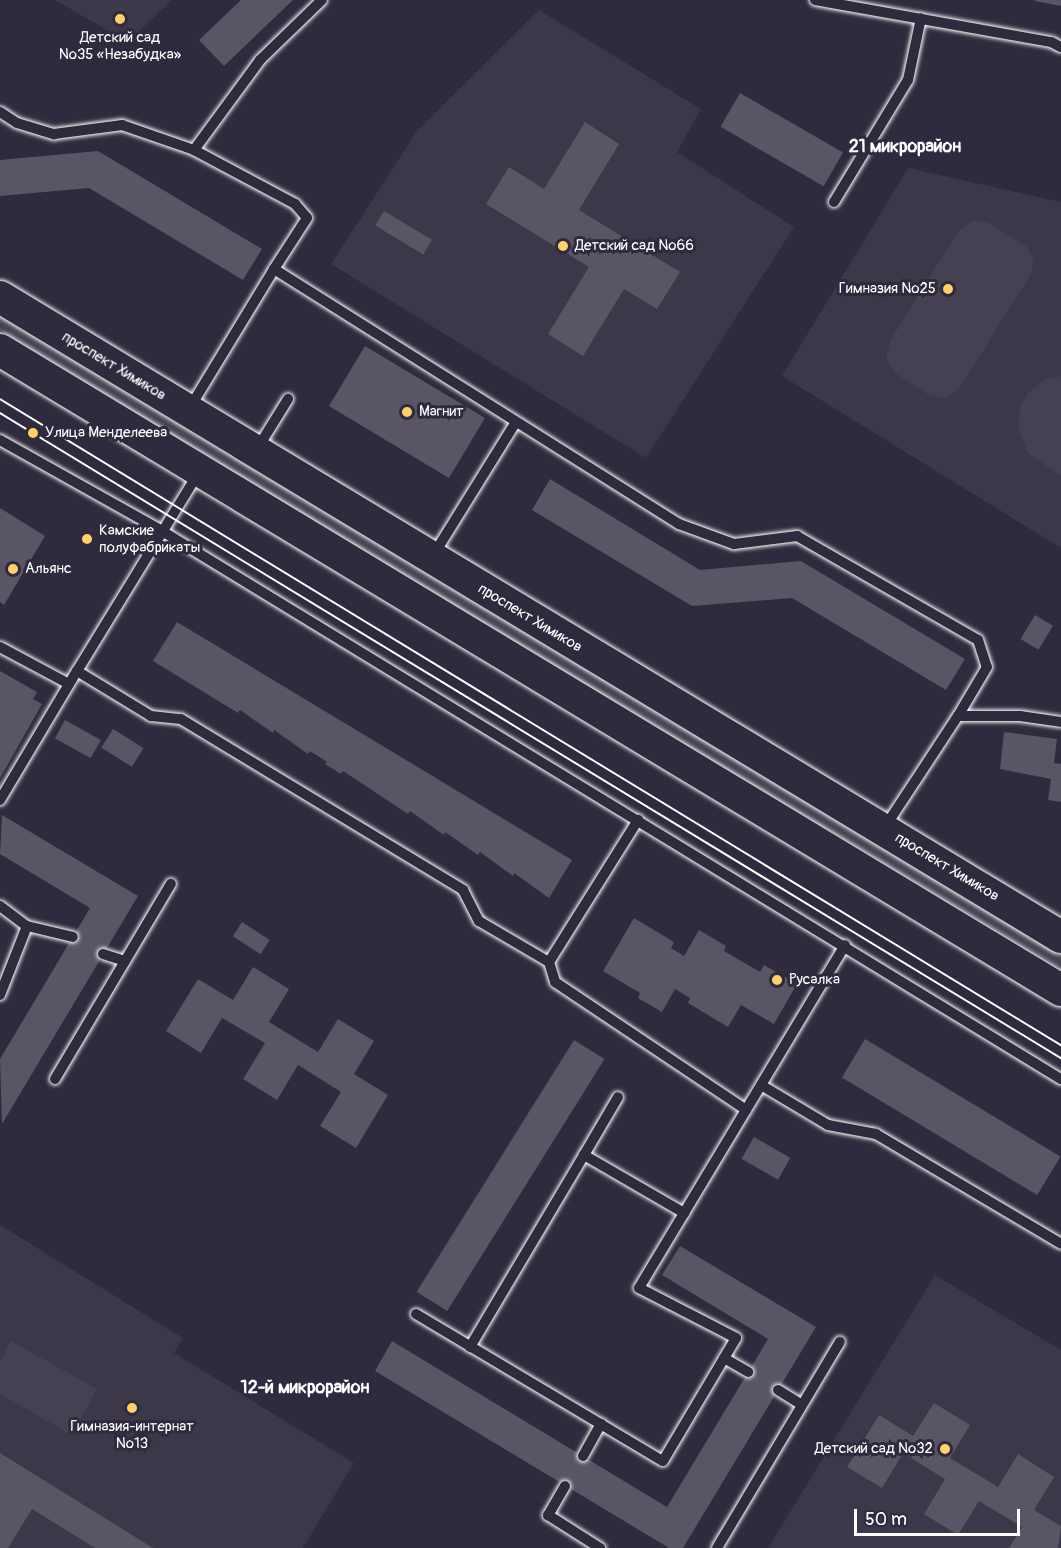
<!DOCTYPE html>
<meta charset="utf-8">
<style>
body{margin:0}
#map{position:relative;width:1061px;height:1548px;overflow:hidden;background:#2f2a3d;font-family:Pangolin,sans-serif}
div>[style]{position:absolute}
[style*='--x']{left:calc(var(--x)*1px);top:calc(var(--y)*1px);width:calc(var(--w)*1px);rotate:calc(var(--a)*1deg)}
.built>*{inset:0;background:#3c3749}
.green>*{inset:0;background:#464152}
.building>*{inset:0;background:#595564;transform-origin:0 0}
.roads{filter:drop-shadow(0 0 2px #fff) drop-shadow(0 0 2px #fff)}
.service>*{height:10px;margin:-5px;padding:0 5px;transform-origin:5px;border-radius:5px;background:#2f2a3d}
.secondary>*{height:32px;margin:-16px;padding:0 16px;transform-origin:16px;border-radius:16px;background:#2f2a3d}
.tram>*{height:1.5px;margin:-0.75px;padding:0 0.75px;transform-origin:0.75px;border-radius:0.75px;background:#fff}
.dots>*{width:16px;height:16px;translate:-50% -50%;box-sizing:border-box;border:3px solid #2f2a3d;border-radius:50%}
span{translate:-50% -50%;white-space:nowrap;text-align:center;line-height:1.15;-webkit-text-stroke:6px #2f2a3d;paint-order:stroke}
.poi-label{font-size:15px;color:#fff}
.left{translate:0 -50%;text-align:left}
.right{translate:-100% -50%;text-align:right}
.street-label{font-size:15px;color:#fff}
.quarter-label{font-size:18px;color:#fff;font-weight:700}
.scale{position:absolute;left:854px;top:1509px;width:166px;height:27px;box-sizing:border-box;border:3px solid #fff;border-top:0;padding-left:8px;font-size:18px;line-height:21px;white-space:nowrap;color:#fff;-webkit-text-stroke:4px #2f2a3d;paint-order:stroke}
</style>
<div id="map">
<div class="built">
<i style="clip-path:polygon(55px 0,172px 0,131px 39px,122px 39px)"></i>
<i style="clip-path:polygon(539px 10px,701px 109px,677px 152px,794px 227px,646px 458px,331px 264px,417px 131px)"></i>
<i style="clip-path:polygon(908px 168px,1061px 202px,1061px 548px,782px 376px)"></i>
<i style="clip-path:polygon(0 1225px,183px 1338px,174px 1353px,354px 1463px,303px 1548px,0 1548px)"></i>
<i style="clip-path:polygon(935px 1275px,1061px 1350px,1061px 1548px,768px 1548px)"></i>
</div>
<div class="green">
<i style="clip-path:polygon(975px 220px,989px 223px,1027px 247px,1033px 258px,1031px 274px,959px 389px,946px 399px,929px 395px,895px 373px,886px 358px,890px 341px,959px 230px)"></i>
<i style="clip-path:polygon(0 317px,1061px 956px,1061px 968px,486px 626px,0 330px)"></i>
<i style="clip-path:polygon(1061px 376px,1061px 476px,1027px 452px,1018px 426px,1020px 407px,1029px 392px,1044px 380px)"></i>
<i style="clip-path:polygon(11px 1341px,97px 1389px,72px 1435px,0 1394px,0 1362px)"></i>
</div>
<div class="building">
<i style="clip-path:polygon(241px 0,293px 0,224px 66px,199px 40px)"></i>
<i style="clip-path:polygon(1035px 0,1061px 0,1061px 6px,1035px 1px)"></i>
<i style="left:740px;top:93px;width:119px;height:39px;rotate:30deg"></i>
<i style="clip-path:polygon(585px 122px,619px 144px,579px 210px,680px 272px,657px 309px,624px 289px,583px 356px,548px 334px,589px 267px,486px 204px,509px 167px,544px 189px)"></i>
<i style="clip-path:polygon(98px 151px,262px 249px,243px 280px,89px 188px,0 196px,0 160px)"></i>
<i style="left:384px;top:211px;width:56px;height:17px;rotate:31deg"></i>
<i style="left:365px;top:346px;width:140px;height:70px;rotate:31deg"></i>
<i style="clip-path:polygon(550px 479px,700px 570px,801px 561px,965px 659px,946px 690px,792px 598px,692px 606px,532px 510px)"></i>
<i style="clip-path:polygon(0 508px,45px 536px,4px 605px,0 602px)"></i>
<i style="left:1035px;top:615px;width:21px;height:28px;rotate:31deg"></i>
<i style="clip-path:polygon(177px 622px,572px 860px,549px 898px,514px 873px,513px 876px,480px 852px,478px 855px,445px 832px,444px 835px,410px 811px,408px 814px,343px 771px,341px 774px,325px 764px,327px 762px,310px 751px,308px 754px,274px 730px,273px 733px,240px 710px,238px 713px,153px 661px)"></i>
<i style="clip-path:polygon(0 671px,37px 692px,33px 699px,42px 704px,0 778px)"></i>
<i style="left:65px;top:720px;width:41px;height:21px;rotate:29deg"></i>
<i style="left:113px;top:729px;width:36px;height:22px;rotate:32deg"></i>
<i style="clip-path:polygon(1004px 732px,1057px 739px,1054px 763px,1061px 764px,1061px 802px,1048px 800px,1051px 779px,1000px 769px)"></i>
<i style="clip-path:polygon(2px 815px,138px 896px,2px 1124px,0 1059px,90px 908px,0 854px)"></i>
<i style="clip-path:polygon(634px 918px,674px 942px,671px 948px,684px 956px,699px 930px,726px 946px,724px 951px,760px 972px,764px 965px,797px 984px,774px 1024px,741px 1005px,728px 1027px,688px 1003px,690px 998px,675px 989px,662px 1012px,638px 998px,640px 993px,603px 971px)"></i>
<i style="left:242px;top:922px;width:33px;height:17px;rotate:33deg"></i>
<i style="clip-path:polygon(253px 967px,289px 989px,269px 1022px,318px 1052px,338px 1019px,374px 1041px,354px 1074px,388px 1095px,356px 1148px,320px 1126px,341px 1092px,298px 1065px,277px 1100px,243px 1079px,265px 1043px,222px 1018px,201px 1053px,166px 1031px,198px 979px,233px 1000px)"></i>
<i style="left:865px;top:1039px;width:228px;height:45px;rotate:31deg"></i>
<i style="left:574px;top:1040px;width:36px;height:297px;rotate:32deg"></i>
<i style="left:754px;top:1137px;width:42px;height:25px;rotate:30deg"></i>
<i style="clip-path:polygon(680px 1246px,816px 1327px,683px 1548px,669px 1548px,375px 1371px,392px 1341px,667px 1507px,768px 1339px,662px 1275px)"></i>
<i style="clip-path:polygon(934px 1403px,970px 1425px,950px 1458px,998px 1487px,1018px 1454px,1054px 1477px,1034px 1510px,1061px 1526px,1058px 1548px,1009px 1548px,1022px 1527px,979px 1501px,958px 1535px,924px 1514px,945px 1479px,903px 1453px,882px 1488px,847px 1467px,879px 1415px,913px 1436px)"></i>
<i style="clip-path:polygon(0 1453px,153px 1548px,95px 1548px,32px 1509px,8px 1548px,0 1548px)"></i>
</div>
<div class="roads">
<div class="service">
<i style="--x:815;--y:0;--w:240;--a:10.1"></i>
<i style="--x:1051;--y:42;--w:11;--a:27"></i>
<i style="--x:0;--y:112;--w:20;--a:33"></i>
<i style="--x:17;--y:123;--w:39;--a:17"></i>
<i style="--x:54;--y:134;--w:69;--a:-7.5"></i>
<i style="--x:122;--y:125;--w:76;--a:19.1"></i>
<i style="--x:194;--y:150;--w:115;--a:28.1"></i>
<i style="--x:295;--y:204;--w:18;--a:49"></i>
<i style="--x:307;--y:218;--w:61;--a:122.9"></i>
<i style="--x:194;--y:150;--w:112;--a:-53.7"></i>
<i style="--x:260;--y:60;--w:86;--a:-44.1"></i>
<i style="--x:834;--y:202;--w:143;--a:-58.8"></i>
<i style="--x:908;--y:80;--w:63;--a:-78.2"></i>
<i style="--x:189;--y:409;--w:164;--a:-58.7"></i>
<i style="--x:274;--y:269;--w:479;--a:32.2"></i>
<i style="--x:679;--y:524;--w:59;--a:20"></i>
<i style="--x:734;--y:544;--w:64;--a:-7.2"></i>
<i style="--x:797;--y:536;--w:209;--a:29.9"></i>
<i style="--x:978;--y:640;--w:28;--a:72"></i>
<i style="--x:987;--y:667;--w:57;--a:120.6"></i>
<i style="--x:0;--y:440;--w:186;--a:29.3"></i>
<i style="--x:162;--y:531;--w:1053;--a:31.37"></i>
<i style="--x:257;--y:449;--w:59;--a:-58.2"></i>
<i style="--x:199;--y:472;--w:233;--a:121.5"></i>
<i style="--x:77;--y:671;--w:87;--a:31.3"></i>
<i style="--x:151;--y:716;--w:30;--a:6"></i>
<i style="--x:181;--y:719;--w:330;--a:31.2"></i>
<i style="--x:463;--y:890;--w:35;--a:63"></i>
<i style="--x:479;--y:921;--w:81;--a:30.4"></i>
<i style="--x:549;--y:962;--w:21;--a:73"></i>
<i style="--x:555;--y:982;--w:230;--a:33.8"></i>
<i style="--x:434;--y:554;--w:155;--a:-58.2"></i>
<i style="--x:0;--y:647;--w:78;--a:28.2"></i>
<i style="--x:0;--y:800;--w:150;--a:-59.2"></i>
<i style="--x:885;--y:827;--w:133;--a:-56.7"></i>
<i style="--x:958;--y:716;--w:62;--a:0"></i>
<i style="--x:1020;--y:716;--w:41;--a:8.3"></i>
<i style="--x:0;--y:906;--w:34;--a:37"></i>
<i style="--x:27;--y:926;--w:74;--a:111.4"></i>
<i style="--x:27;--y:926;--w:47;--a:13.4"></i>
<i style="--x:103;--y:954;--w:23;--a:18"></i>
<i style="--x:549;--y:962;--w:168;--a:-57.9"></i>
<i style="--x:55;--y:1079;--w:227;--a:-59.3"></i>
<i style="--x:761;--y:1085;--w:78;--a:30.8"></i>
<i style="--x:828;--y:1125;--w:49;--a:10.6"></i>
<i style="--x:876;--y:1134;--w:215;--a:30.7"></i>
<i style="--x:584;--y:1155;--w:67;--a:-59.6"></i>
<i style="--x:416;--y:1314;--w:287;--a:30.8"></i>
<i style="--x:663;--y:1461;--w:143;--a:-59.3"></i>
<i style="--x:736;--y:1338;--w:109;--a:-152.7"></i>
<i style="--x:639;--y:1288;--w:400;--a:-59"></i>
<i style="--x:470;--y:1347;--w:223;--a:-59.3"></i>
<i style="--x:584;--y:1155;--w:116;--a:30.1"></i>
<i style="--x:724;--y:1358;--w:28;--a:30"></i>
<i style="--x:778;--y:1390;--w:28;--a:32"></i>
<i style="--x:583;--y:1456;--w:37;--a:-61"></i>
<i style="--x:565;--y:1486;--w:34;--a:120"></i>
<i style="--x:548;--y:1515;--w:62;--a:32.4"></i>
<i style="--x:717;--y:1548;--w:240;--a:-59.2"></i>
</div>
<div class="secondary">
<i style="--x:0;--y:297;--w:1239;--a:31.1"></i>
<i style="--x:0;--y:350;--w:1239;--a:31.1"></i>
</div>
</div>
<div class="tram">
<i style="--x:0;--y:399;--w:1242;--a:31.34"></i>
<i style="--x:0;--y:413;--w:1242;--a:31.3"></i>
</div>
<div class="dots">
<i style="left:120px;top:19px;background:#ffd166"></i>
<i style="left:563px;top:246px;background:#ffd166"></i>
<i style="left:948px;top:289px;background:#ffd166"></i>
<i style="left:407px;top:412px;background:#ffd166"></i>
<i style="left:33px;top:433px;background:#ffd166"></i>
<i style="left:87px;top:539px;background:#ffd166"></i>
<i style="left:13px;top:569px;background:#ffd166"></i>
<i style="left:777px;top:980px;background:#ffd166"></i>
<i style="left:132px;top:1408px;background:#ffd166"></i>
<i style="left:945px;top:1449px;background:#ffd166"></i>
</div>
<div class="poi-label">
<span style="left:120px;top:46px">Детский сад<br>№35 «Незабудка»</span>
<span class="left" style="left:575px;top:246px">Детский сад №66</span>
<span class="right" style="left:936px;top:289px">Гимназия №25</span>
<span class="left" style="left:419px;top:412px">Магнит</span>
<span class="left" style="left:45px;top:433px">Улица Менделеева</span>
<span class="left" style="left:99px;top:539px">Камские<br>полуфабрикаты</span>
<span class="left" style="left:25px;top:569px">Альянс</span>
<span class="left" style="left:789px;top:980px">Русалка</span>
<span style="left:132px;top:1435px">Гимназия-интернат<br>№13</span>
<span class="right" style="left:933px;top:1449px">Детский сад №32</span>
</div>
<div class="street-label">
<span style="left:114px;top:366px;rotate:31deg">проспект Химиков</span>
<span style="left:530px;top:618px;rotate:31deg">проспект Химиков</span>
<span style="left:947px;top:867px;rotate:31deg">проспект Химиков</span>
</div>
<div class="quarter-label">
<span style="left:905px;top:147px">21 микрорайон</span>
<span style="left:305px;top:1388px">12-й микрорайон</span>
</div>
<div class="scale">50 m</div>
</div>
